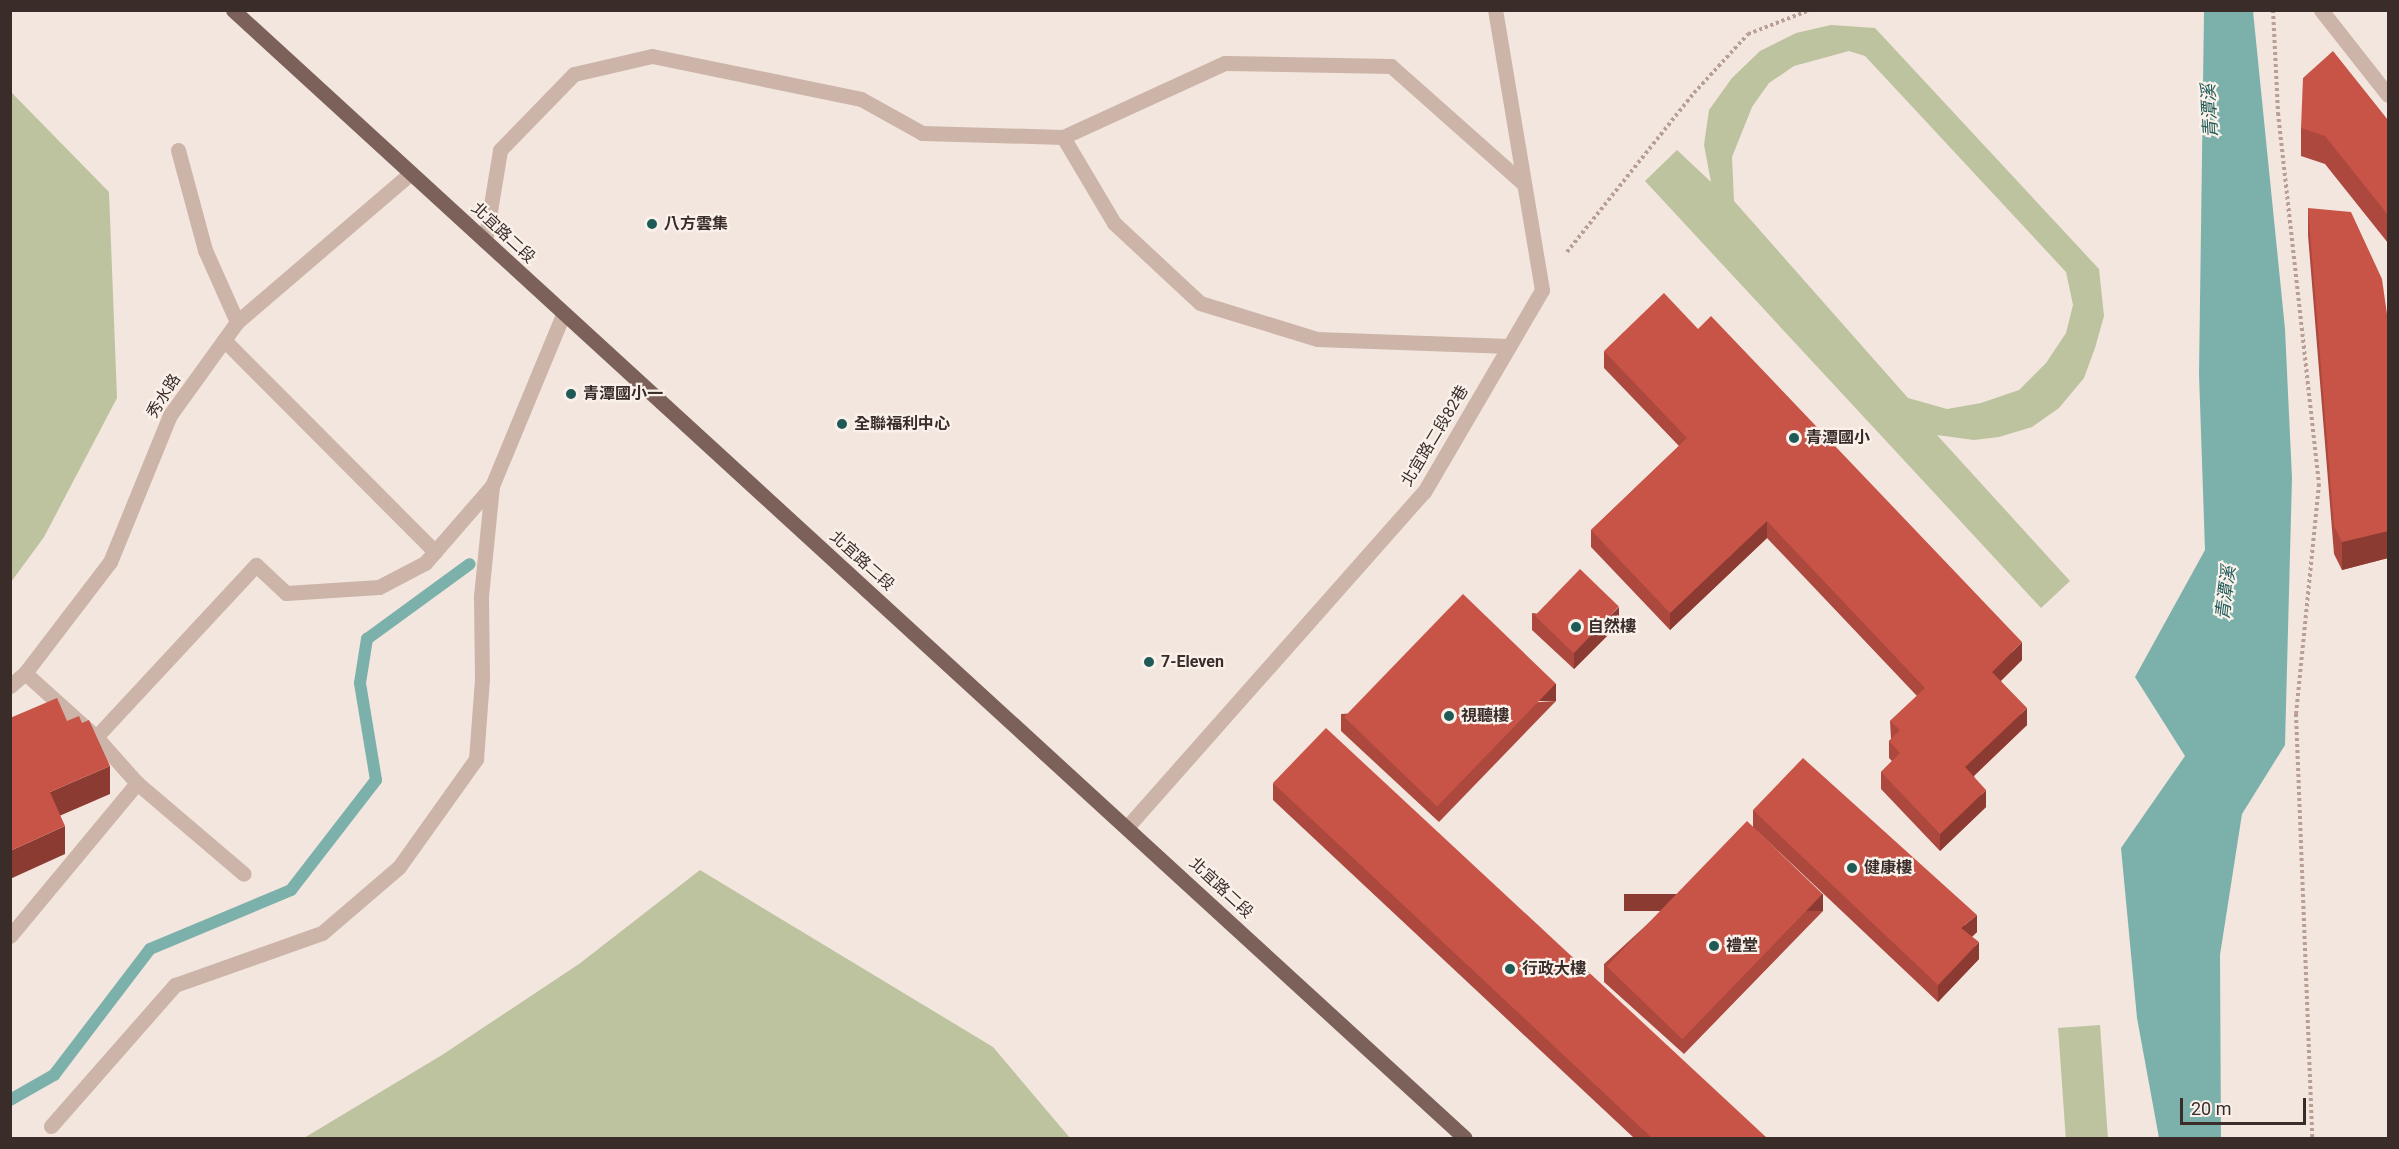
<!DOCTYPE html>
<meta charset="utf-8">
<style>
body{margin:0}
#map{position:relative;width:2399px;height:1149px;overflow:hidden;background:#f3e6de;font-family:Roboto,"Noto Sans TC",sans-serif}
div>[style]{position:absolute}
[style*='--x']{left:calc(var(--x)*1px);top:calc(var(--y)*1px);width:calc(var(--w)*1px);rotate:calc(var(--a)*1deg)}
.green>*{inset:0;background:#bcc39e;transform-origin:0 0}
.water>*{inset:0;background:#7cb1ab}
.stream>*{height:12px;margin:-6px;padding:0 6px;transform-origin:6px;border-radius:6px;background:#7cb1ab}
.path>*{height:4px;margin-top:-2px;transform-origin:0;background:repeating-linear-gradient(90deg,#b89e94 0 3px,transparent 0 6px)}
.lane>*{height:15px;margin:-7.5px;padding:0 7.5px;transform-origin:7.5px;border-radius:7.5px;background:#ccb4a9}
.street>*{height:15px;margin:-7.5px;padding:0 7.5px;transform-origin:7.5px;border-radius:7.5px;background:#ccb4a9}
.primary>*{height:15px;margin:-7.5px;padding:0 7.5px;transform-origin:7.5px;border-radius:7.5px;background:#7b615a}
.wall>*{inset:0;background:#ac483e}
.shaded-wall>*{inset:0;background:#8c3b32;transform-origin:0 0}
.building>*{inset:0;background:#c85448;transform-origin:0 0}
.dots>*{width:16px;height:16px;translate:-50% -50%;box-sizing:border-box;border:3px solid #faf1eb;border-radius:50%}
span{translate:-50% -50%;white-space:nowrap;text-align:center;line-height:1.15;-webkit-text-stroke:4.5px #faf1eb;paint-order:stroke}
.poi-label{font-size:16px;color:#392c29;font-weight:700}
.left{translate:0 -50%;text-align:left}
.street-label{font-size:16px;color:#392c29}
.water-label{font-size:18px;color:#1e5b57;font-style:italic}
.frame{position:absolute;inset:0;border:12px solid #392c29;pointer-events:none}
.scale{position:absolute;left:2180px;top:1098px;width:126px;height:27px;box-sizing:border-box;border:3px solid #392c29;border-top:0;padding-left:8px;font-size:18px;line-height:21px;white-space:nowrap;color:#392c29;-webkit-text-stroke:4px #faf1eb;paint-order:stroke}
</style>
<div id="map">
<div class="green">
<i style="clip-path:polygon(evenodd,1831px 25px,1875px 28px,2099px 269px,2104px 316px,2095px 348px,2084px 378px,2059px 408px,2032px 427px,1999px 437px,1974px 440px,1937px 435px,2070px 581px,2041px 608px,1645px 181px,1677px 150px,1711px 182px,1704px 145px,1709px 110px,1732px 78px,1760px 51px,1796px 33px,1831px 25px,1849px 51px,1865px 56px,2066px 272px,2073px 305px,2066px 333px,2046px 363px,2019px 390px,1981px 403px,1947px 409px,1908px 398px,1734px 201px,1732px 157px,1752px 107px,1769px 83px,1794px 66px,1849px 51px)"></i>
<i style="clip-path:polygon(11px 92px,109px 192px,117px 398px,44px 537px,11px 582px)"></i>
<i style="clip-path:polygon(700px 870px,993px 1047px,1070px 1138px,304px 1138px,442px 1055px,579px 964px)"></i>
<i style="left:2100px;top:1025px;width:113px;height:42px;rotate:86deg"></i>
</div>
<div class="water">
<i style="clip-path:polygon(2204px 11px,2253px 11px,2285px 329px,2292px 478px,2285px 745px,2242px 814px,2220px 955px,2221px 1138px,2159px 1138px,2137px 1018px,2121px 848px,2185px 756px,2135px 677px,2205px 550px,2199px 374px)"></i>
</div>
<div class="stream">
<i style="--x:10;--y:1100;--w:51;--a:-29.6"></i>
<i style="--x:54;--y:1075;--w:158;--a:-52.7"></i>
<i style="--x:150;--y:949;--w:153;--a:-22.7"></i>
<i style="--x:291;--y:890;--w:139;--a:-52.3"></i>
<i style="--x:376;--y:780;--w:98;--a:-99.4"></i>
<i style="--x:360;--y:683;--w:45;--a:-81"></i>
<i style="--x:367;--y:639;--w:127;--a:-36.1"></i>
</div>
<div class="path">
<i style="--x:2273;--y:10;--w:103;--a:87.2"></i>
<i style="--x:2278;--y:113;--w:373;--a:83.7"></i>
<i style="--x:2319;--y:484;--w:231;--a:95.7"></i>
<i style="--x:2296;--y:714;--w:424;--a:87.8"></i>
<i style="--x:1567;--y:252;--w:203;--a:-51.4"></i>
<i style="--x:1694;--y:93;--w:80;--a:-47.5"></i>
<i style="--x:1748;--y:34;--w:66;--a:-21.2"></i>
</div>
<div class="lane">
<i style="--x:1063;--y:137;--w:178;--a:-24.6"></i>
<i style="--x:1225;--y:63;--w:166;--a:1"></i>
<i style="--x:1391;--y:66;--w:178;--a:41.6"></i>
<i style="--x:178;--y:150;--w:104;--a:74.9"></i>
<i style="--x:205;--y:250;--w:79;--a:66"></i>
<i style="--x:485;--y:241;--w:92;--a:-80.6"></i>
<i style="--x:500;--y:150;--w:106;--a:-45.8"></i>
<i style="--x:574;--y:74;--w:80;--a:-13"></i>
<i style="--x:652;--y:56;--w:213;--a:11.6"></i>
<i style="--x:861;--y:99;--w:70;--a:29.1"></i>
<i style="--x:922;--y:133;--w:141;--a:1.6"></i>
<i style="--x:1063;--y:137;--w:100;--a:59.3"></i>
<i style="--x:1114;--y:223;--w:117;--a:42.9"></i>
<i style="--x:1200;--y:303;--w:122;--a:17.1"></i>
<i style="--x:1317;--y:339;--w:192;--a:2.1"></i>
<i style="--x:224;--y:340;--w:299;--a:45.1"></i>
<i style="--x:25;--y:673;--w:96;--a:42"></i>
<i style="--x:96;--y:737;--w:62;--a:48.3"></i>
<i style="--x:137;--y:783;--w:140;--a:40.4"></i>
<i style="--x:96;--y:737;--w:235;--a:-47.1"></i>
<i style="--x:256;--y:565;--w:41;--a:43"></i>
<i style="--x:286;--y:593;--w:93;--a:-3.7"></i>
<i style="--x:379;--y:587;--w:52;--a:-27.6"></i>
<i style="--x:425;--y:563;--w:102;--a:-49"></i>
<i style="--x:492;--y:486;--w:185;--a:-67.5"></i>
<i style="--x:10;--y:936;--w:199;--a:-50.3"></i>
<i style="--x:51;--y:1126;--w:188;--a:-48.7"></i>
<i style="--x:175;--y:985;--w:156;--a:-19.5"></i>
<i style="--x:322;--y:933;--w:101;--a:-40.6"></i>
<i style="--x:399;--y:867;--w:133;--a:-54.5"></i>
<i style="--x:476;--y:759;--w:80;--a:-85.7"></i>
<i style="--x:482;--y:679;--w:83;--a:-90.7"></i>
<i style="--x:481;--y:596;--w:111;--a:-84.3"></i>
</div>
<div class="street">
<i style="--x:2321;--y:10;--w:108;--a:51.8"></i>
<i style="--x:10;--y:686;--w:20;--a:-41"></i>
<i style="--x:25;--y:673;--w:140;--a:-52.6"></i>
<i style="--x:110;--y:562;--w:159;--a:-67.8"></i>
<i style="--x:170;--y:415;--w:115;--a:-54.2"></i>
<i style="--x:237;--y:322;--w:229;--a:-40.6"></i>
<i style="--x:1128;--y:826;--w:446;--a:-48.5"></i>
<i style="--x:1424;--y:492;--w:234;--a:-59.7"></i>
<i style="--x:1542;--y:290;--w:284;--a:-99.5"></i>
</div>
<div class="primary">
<i style="--x:233;--y:10;--w:1670;--a:42.48"></i>
</div>
<div class="wall">
<i style="clip-path:polygon(2388px 120px,2388px 243px,2325px 164px,2301px 156px,2301px 128px)"></i>
<i style="clip-path:polygon(2308px 208px,2388px 321px,2388px 558px,2342px 570px,2334px 554px,2308px 235px)"></i>
<i style="clip-path:polygon(1604px 351px,2022px 660px,2001px 681px,2027px 725px,1974px 776px,1986px 807px,1940px 851px,1881px 789px,1881px 772px,1892px 761px,1889px 758px,1889px 741px,1891px 739px,1890px 721px,1917px 696px,1767px 538px,1670px 630px,1591px 547px,1591px 530px,1679px 446px,1604px 368px)"></i>
<i style="clip-path:polygon(1532px 613px,1619px 624px,1574px 669px,1532px 630px)"></i>
<i style="clip-path:polygon(1556px 701px,1439px 822px,1341px 731px,1341px 714px)"></i>
<i style="clip-path:polygon(1273px 783px,1767px 1138px,1634px 1138px,1273px 800px)"></i>
<i style="clip-path:polygon(1753px 810px,1977px 932px,1972px 937px,1979px 959px,1938px 1002px,1757px 831px,1823px 911px,1684px 1054px,1604px 982px,1604px 964px,1753px 827px)"></i>
</div>
<div class="shaded-wall">
<i style="clip-path:polygon(1767px 521px,1767px 538px,1670px 630px,1670px 613px)"></i>
<i style="clip-path:polygon(2388px 531px,2388px 558px,2342px 570px,2342px 542px)"></i>
<i style="clip-path:polygon(1619px 607px,1619px 624px,1574px 669px,1574px 651px)"></i>
<i style="clip-path:polygon(2022px 642px,2022px 660px,1992px 689px,1992px 672px)"></i>
<i style="left:1556px;top:684px;width:17px;height:168px;rotate:90deg"></i>
<i style="clip-path:polygon(2027px 708px,2027px 725px,1965px 784px,1965px 767px)"></i>
<i style="clip-path:polygon(110px 766px,110px 794px,50px 820px,50px 792px)"></i>
<i style="clip-path:polygon(1986px 790px,1986px 807px,1940px 851px,1940px 834px)"></i>
<i style="clip-path:polygon(65px 826px,65px 854px,10px 879px,10px 851px)"></i>
<i style="left:1823px;top:894px;width:17px;height:199px;rotate:90deg"></i>
<i style="clip-path:polygon(1977px 915px,1977px 932px,1961px 945px,1961px 928px)"></i>
<i style="clip-path:polygon(1979px 942px,1979px 959px,1938px 1002px,1938px 985px)"></i>
</div>
<div class="building">
<i style="clip-path:polygon(2333px 51px,2388px 120px,2388px 215px,2325px 136px,2301px 128px,2303px 78px)"></i>
<i style="clip-path:polygon(2308px 208px,2351px 212px,2382px 279px,2388px 321px,2388px 531px,2342px 542px,2334px 526px)"></i>
<i style="clip-path:polygon(1664px 293px,1698px 329px,1711px 316px,2022px 642px,1992px 672px,2027px 708px,1965px 767px,1986px 790px,1940px 834px,1881px 772px,1900px 753px,1889px 741px,1900px 730px,1890px 721px,1925px 688px,1767px 521px,1670px 613px,1591px 530px,1687px 438px,1604px 351px)"></i>
<i style="left:1580px;top:569px;width:54px;height:65px;rotate:44deg"></i>
<i style="left:1463px;top:594px;width:129px;height:171px;rotate:44deg"></i>
<i style="clip-path:polygon(57px 698px,67px 721px,79px 716px,82px 723px,89px 720px,110px 766px,50px 792px,65px 826px,10px 851px,10px 718px)"></i>
<i style="clip-path:polygon(1326px 728px,1767px 1138px,1652px 1138px,1273px 783px)"></i>
<i style="clip-path:polygon(1803px 758px,1977px 915px,1961px 928px,1979px 942px,1938px 985px,1753px 810px)"></i>
<i style="left:1747px;top:821px;width:105px;height:202px;rotate:44deg"></i>
</div>
<div class="dots">
<i style="left:652px;top:224px;background:#1e5b57"></i>
<i style="left:571px;top:394px;background:#1e5b57"></i>
<i style="left:842px;top:424px;background:#1e5b57"></i>
<i style="left:1794px;top:438px;background:#1e5b57"></i>
<i style="left:1576px;top:627px;background:#1e5b57"></i>
<i style="left:1149px;top:662px;background:#1e5b57"></i>
<i style="left:1449px;top:716px;background:#1e5b57"></i>
<i style="left:1852px;top:868px;background:#1e5b57"></i>
<i style="left:1714px;top:946px;background:#1e5b57"></i>
<i style="left:1510px;top:969px;background:#1e5b57"></i>
</div>
<div class="poi-label">
<span class="left" style="left:664px;top:224px">八方雲集</span>
<span class="left" style="left:583px;top:394px">青潭國小一</span>
<span class="left" style="left:854px;top:424px">全聯福利中心</span>
<span class="left" style="left:1806px;top:438px">青潭國小</span>
<span class="left" style="left:1588px;top:627px">自然樓</span>
<span class="left" style="left:1161px;top:662px">7-Eleven</span>
<span class="left" style="left:1461px;top:716px">視聽樓</span>
<span class="left" style="left:1864px;top:868px">健康樓</span>
<span class="left" style="left:1726px;top:946px">禮堂</span>
<span class="left" style="left:1522px;top:969px">行政大樓</span>
</div>
<div class="street-label">
<span style="left:503px;top:233px;rotate:43deg">北宜路二段</span>
<span style="left:164px;top:396px;rotate:-58deg">秀水路</span>
<span style="left:1435px;top:436px;rotate:-59deg">北宜路二段82巷</span>
<span style="left:862px;top:561px;rotate:42deg">北宜路二段</span>
<span style="left:1221px;top:888px;rotate:43deg">北宜路二段</span>
</div>
<div class="water-label">
<span style="left:2210px;top:111px;rotate:-93deg">青潭溪</span>
<span style="left:2226px;top:593px;rotate:-83deg">青潭溪</span>
</div>
<div class="frame"></div>
<div class="scale">20 m</div>
</div>
